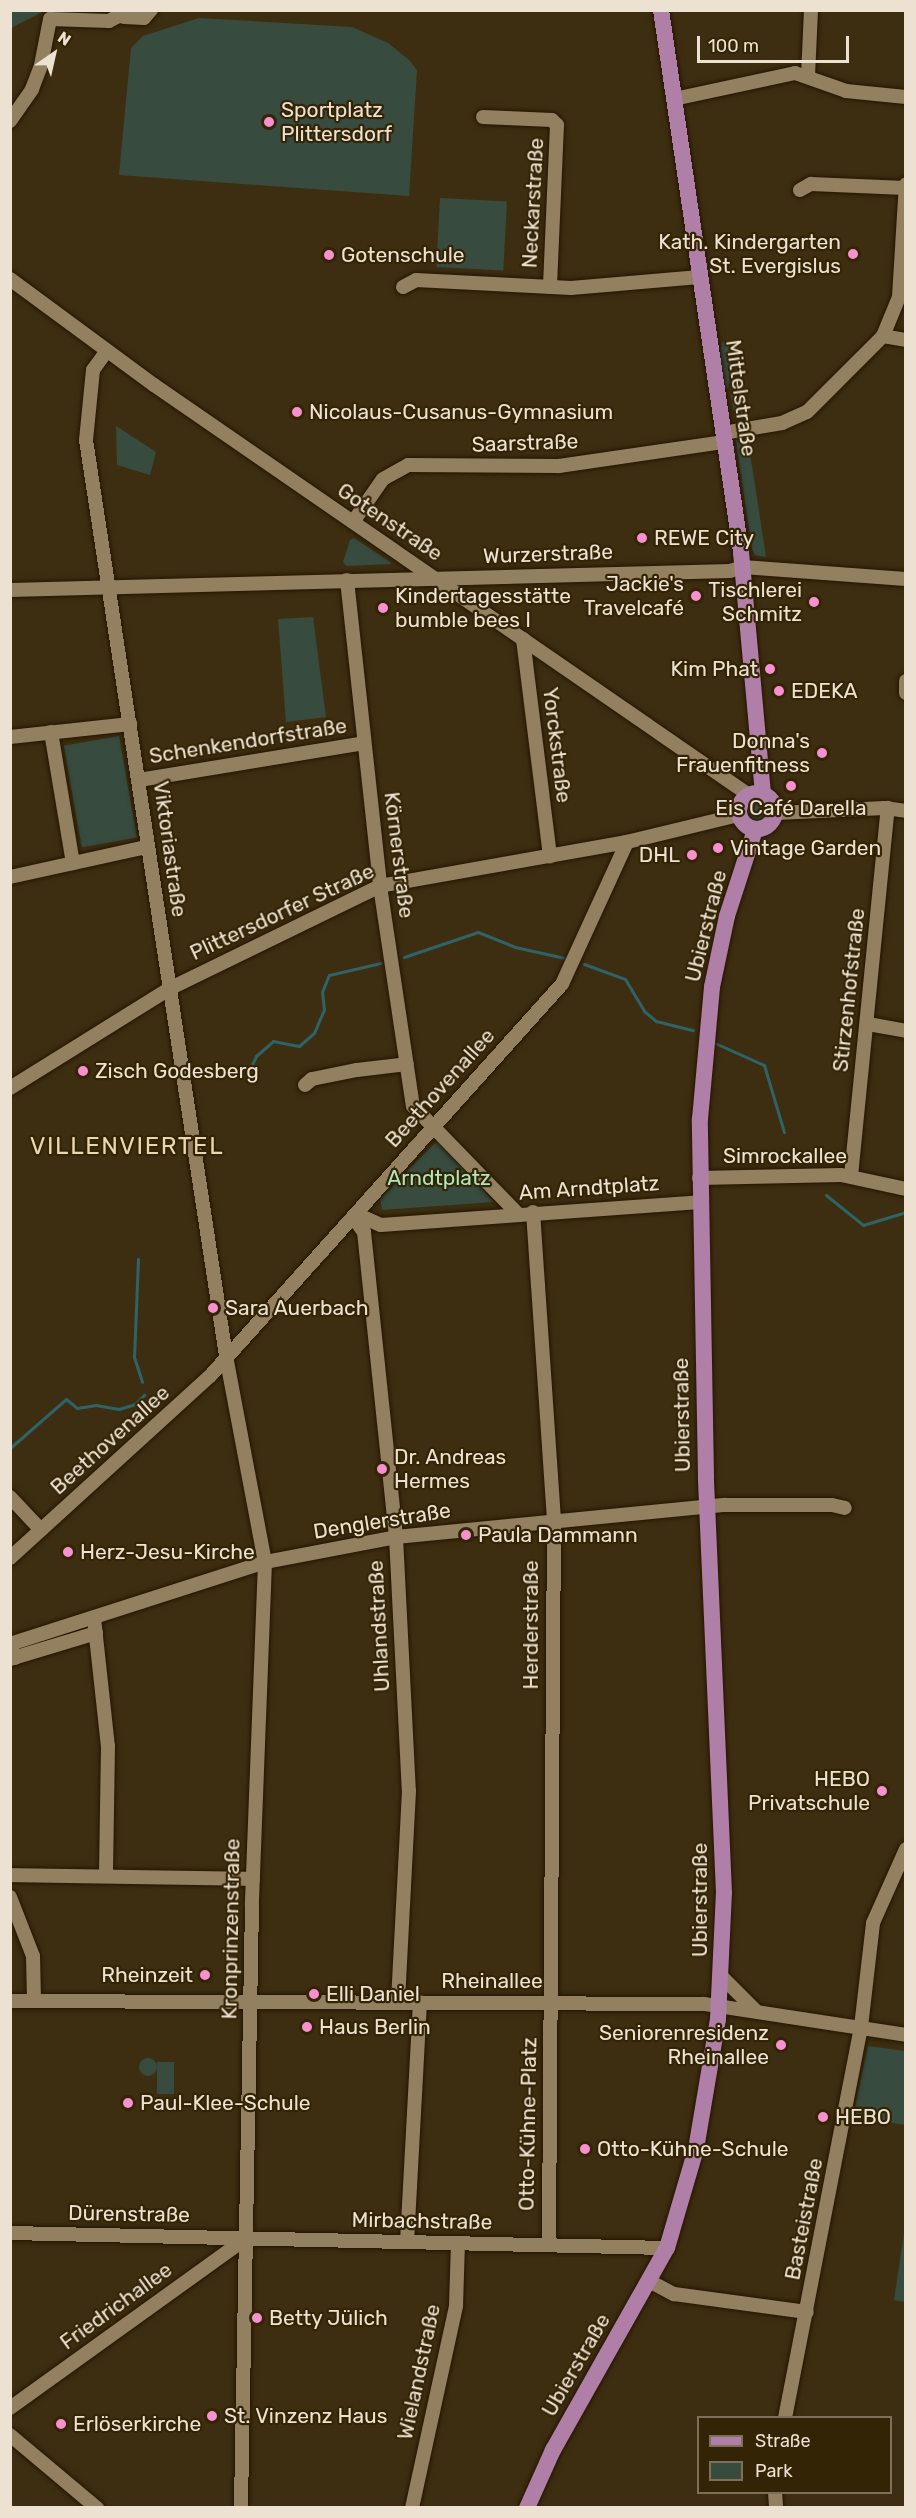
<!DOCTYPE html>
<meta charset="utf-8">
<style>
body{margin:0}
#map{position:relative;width:916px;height:2518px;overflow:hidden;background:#3e2e11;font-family:Rubik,sans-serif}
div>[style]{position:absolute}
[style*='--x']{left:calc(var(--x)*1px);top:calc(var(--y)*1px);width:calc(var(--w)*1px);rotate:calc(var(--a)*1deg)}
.green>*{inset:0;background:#374c3e;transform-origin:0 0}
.round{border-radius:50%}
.stream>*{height:3px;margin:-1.5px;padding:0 1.5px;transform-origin:1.5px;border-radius:1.5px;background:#2e6368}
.roads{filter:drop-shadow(0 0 2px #251600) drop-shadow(0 0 2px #251600)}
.minor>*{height:14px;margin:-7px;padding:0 7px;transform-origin:7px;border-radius:7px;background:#938061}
.major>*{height:16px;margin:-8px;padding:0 8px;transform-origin:8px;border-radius:8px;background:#af7fa7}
.major>.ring{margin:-8px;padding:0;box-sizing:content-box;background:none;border:16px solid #af7fa7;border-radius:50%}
.dots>*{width:16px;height:16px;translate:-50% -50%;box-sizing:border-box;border:3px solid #342406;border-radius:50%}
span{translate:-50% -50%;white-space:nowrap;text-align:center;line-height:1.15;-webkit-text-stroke:4.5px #342406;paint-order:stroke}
.poi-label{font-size:21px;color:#ede2d2}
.left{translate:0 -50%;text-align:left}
.right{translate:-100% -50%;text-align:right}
.street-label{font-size:21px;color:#ede2d2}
.park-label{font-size:21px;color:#aae9bf}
.quarter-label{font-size:24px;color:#ebd6b4;letter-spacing:1.5px}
.frame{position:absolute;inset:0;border:12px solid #ede2d2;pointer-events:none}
.legend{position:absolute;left:697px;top:2416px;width:195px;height:78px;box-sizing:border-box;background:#342406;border:2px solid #7e7058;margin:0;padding:8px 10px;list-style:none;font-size:18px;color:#ede2d2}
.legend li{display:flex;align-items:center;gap:12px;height:30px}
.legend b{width:30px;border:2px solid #7e7058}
.north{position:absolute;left:24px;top:24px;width:60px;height:60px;-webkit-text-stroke:4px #342406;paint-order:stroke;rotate:34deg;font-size:16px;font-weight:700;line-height:24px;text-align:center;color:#ede2d2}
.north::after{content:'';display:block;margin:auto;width:21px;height:27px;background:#ede2d2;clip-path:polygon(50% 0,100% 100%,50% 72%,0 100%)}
.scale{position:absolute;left:697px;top:36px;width:152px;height:27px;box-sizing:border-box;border:3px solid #ede2d2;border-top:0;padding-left:8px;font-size:18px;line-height:21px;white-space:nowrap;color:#ede2d2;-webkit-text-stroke:4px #342406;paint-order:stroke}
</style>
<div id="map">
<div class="green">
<i style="clip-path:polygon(11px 10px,44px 10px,44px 11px,11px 28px)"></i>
<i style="clip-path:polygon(199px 18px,352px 27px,388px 43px,409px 60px,417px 70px,409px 196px,119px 175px,131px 48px,143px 36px)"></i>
<i style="left:440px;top:198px;width:67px;height:69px;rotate:3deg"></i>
<i style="left:722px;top:342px;width:13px;height:45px;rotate:9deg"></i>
<i style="left:741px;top:391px;width:26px;height:11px;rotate:79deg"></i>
<i style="clip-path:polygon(116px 426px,156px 452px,150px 475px,117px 465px)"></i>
<i style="clip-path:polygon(747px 437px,753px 472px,766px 557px,755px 555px,752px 549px,736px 440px)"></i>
<i style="clip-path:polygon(354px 538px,390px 562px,391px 564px,347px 566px,343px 562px,350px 540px)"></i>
<i style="clip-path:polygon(313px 617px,326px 717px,286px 722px,278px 619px)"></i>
<i style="left:119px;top:736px;width:103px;height:56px;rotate:80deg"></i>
<i class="round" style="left:747px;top:800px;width:22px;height:22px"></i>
<i style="clip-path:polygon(439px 1139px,494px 1202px,382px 1210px,380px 1199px)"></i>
<i style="clip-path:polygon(868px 2046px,905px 2051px,905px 2125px,853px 2116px)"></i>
<i class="round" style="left:139px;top:2058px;width:18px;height:18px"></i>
<i style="left:157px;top:2062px;width:17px;height:32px"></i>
<i style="clip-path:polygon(905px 2227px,905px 2302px,894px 2300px)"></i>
</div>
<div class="stream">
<i style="--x:404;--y:957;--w:78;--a:-18.7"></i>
<i style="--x:478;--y:932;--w:40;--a:22"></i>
<i style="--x:515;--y:947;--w:51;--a:12.4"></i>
<i style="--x:584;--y:964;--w:44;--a:20.1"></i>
<i style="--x:625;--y:979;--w:37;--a:59"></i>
<i style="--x:644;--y:1011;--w:16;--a:40"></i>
<i style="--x:656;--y:1021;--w:38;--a:14"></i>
<i style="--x:715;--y:1043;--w:54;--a:24.2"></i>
<i style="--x:764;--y:1065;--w:70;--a:73.4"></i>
<i style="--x:248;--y:1073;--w:19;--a:-65"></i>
<i style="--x:256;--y:1056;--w:23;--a:-41"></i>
<i style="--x:273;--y:1041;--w:26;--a:11"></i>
<i style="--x:299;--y:1046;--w:20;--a:-41"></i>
<i style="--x:314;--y:1033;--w:25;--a:-67"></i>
<i style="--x:324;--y:1010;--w:18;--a:-96"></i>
<i style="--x:322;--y:992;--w:18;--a:-68"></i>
<i style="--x:329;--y:975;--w:53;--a:-13"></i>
<i style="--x:826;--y:1195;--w:48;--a:39"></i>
<i style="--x:863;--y:1225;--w:45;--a:-16.8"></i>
<i style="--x:138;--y:1259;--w:98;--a:92.3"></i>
<i style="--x:134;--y:1357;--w:26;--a:72"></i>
<i style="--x:10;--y:1448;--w:74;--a:-41.2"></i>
<i style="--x:66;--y:1399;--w:14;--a:39"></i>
<i style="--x:77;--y:1408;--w:19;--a:-9"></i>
<i style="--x:96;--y:1405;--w:23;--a:10"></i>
<i style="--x:119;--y:1409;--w:17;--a:-17"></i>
<i style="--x:135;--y:1404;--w:13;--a:-45"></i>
</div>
<div class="roads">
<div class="minor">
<i style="--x:124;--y:17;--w:20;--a:3"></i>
<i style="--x:144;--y:18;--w:11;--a:-49"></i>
<i style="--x:808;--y:76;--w:66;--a:-87.4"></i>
<i style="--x:674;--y:99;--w:124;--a:-12.1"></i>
<i style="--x:795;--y:73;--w:54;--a:19.4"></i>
<i style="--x:846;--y:91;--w:60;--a:5.7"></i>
<i style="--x:483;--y:117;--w:69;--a:2.5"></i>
<i style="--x:552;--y:120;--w:7;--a:45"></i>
<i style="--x:557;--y:125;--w:162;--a:92.5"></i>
<i style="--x:10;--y:121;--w:39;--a:-55"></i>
<i style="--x:32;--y:89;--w:26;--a:-69"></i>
<i style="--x:41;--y:65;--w:47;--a:-78.9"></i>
<i style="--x:50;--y:19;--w:59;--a:1.9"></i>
<i style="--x:109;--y:21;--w:24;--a:-28"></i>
<i style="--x:800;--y:190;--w:13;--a:-29"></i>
<i style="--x:811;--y:184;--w:94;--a:2.4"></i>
<i style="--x:10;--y:279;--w:179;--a:36.4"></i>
<i style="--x:154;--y:385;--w:723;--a:34.57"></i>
<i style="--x:403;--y:287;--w:15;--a:-28"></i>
<i style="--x:416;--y:280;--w:155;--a:3"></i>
<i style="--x:571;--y:288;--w:129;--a:-4.9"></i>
<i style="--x:883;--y:336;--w:23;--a:10"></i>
<i style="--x:106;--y:352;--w:22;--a:126"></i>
<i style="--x:93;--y:370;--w:70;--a:95.7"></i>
<i style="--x:86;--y:440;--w:927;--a:81.31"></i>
<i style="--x:226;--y:1356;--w:210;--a:79.3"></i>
<i style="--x:265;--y:1562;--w:343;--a:92.2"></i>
<i style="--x:252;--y:1905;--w:603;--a:91.05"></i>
<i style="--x:723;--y:433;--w:60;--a:-9.6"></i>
<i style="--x:782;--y:423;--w:27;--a:-24"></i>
<i style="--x:807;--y:412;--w:107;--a:-45"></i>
<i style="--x:883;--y:336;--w:42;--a:-67.7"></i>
<i style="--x:899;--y:297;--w:113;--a:-86.5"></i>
<i style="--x:353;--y:522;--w:52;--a:-55.1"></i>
<i style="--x:383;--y:479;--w:29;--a:-29"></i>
<i style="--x:408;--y:465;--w:151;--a:0.4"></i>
<i style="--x:559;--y:466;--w:167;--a:-8.3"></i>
<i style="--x:347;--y:580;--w:308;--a:83.8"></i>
<i style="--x:380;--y:886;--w:222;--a:81.5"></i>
<i style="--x:413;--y:1106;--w:149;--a:45.8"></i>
<i style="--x:10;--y:590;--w:720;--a:-1.51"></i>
<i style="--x:730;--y:571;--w:14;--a:-17"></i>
<i style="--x:743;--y:567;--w:163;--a:4.2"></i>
<i style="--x:523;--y:639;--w:219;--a:82.9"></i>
<i style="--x:906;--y:681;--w:12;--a:90"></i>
<i style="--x:51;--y:732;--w:133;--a:80.5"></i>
<i style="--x:10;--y:737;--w:121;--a:-6.2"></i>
<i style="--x:139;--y:780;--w:228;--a:-9.3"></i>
<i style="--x:776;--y:813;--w:109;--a:-2.6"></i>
<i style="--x:885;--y:808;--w:21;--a:8"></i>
<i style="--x:10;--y:877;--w:140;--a:-12.4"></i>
<i style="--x:868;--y:1024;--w:39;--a:10"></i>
<i style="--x:305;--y:1085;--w:9;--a:-41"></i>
<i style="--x:312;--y:1079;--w:46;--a:-11.3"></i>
<i style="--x:357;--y:1070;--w:50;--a:-6.8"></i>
<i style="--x:10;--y:1088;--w:187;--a:-31.9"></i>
<i style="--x:169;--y:989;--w:235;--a:-26"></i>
<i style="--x:380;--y:886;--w:251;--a:-10.1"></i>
<i style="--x:627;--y:842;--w:115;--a:-13.6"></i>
<i style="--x:851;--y:1176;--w:370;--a:-84.3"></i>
<i style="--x:699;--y:1178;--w:142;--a:-1.2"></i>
<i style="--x:841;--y:1175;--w:66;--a:12.2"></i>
<i style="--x:533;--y:1212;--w:310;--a:86.1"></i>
<i style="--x:554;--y:1521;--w:724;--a:90.4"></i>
<i style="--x:356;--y:1214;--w:27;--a:24"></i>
<i style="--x:381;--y:1225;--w:320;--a:-4.1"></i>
<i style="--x:353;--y:1217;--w:19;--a:54"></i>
<i style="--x:364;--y:1232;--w:307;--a:84"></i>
<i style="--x:396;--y:1537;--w:254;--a:87.1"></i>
<i style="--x:409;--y:1791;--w:211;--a:93"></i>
<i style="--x:10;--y:1497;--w:45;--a:46.8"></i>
<i style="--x:10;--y:1558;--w:272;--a:-42.3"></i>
<i style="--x:211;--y:1375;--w:525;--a:-48.09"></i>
<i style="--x:562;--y:984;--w:156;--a:-65.4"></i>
<i style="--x:94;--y:1618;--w:129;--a:83.8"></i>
<i style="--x:108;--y:1746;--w:130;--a:90.9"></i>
<i style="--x:15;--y:1658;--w:15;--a:-110"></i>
<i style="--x:10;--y:1644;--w:268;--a:-17.8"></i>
<i style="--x:265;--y:1562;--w:133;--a:-10.8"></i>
<i style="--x:396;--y:1537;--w:331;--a:-5.6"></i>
<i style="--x:725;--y:1505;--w:107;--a:0"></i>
<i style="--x:832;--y:1505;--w:13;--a:13"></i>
<i style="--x:10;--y:1659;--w:90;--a:-16.8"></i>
<i style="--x:10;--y:1875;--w:243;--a:0.9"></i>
<i style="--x:10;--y:1897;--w:63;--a:68.7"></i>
<i style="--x:33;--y:1956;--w:44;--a:88.7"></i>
<i style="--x:722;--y:1977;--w:48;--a:45"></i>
<i style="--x:10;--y:2001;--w:694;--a:0.25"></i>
<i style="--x:704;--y:2004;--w:204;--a:8.7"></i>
<i style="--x:10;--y:2233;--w:657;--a:1.31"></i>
<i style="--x:407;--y:2242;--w:240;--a:-86.9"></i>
<i style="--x:651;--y:2282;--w:26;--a:28"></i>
<i style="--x:674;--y:2294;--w:134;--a:7.7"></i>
<i style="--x:10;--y:2408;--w:292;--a:-35.7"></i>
<i style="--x:785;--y:2418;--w:398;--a:-79"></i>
<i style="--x:861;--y:2027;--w:105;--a:-83.4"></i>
<i style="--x:873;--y:1923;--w:81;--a:-66"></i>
<i style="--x:10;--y:2435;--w:114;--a:40"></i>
<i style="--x:775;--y:2492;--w:16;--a:86"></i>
<i style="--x:412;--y:2508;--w:207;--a:-77.7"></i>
<i style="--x:456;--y:2306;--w:63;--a:-88.2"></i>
</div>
<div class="major">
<i style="--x:661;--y:10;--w:548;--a:81.6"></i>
<i style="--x:741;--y:552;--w:243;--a:84.8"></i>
<i class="ring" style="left:739px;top:793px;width:20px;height:20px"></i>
<i style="--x:527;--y:2508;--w:64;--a:-65.9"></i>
<i style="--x:553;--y:2450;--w:232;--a:-60.6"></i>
<i style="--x:667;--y:2248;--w:103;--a:-73.7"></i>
<i style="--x:696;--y:2149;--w:132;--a:-80.4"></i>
<i style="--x:718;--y:2019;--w:126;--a:-87.3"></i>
<i style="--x:724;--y:1893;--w:416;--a:-92.5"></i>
<i style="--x:706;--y:1477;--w:358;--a:-91"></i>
<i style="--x:700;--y:1119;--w:133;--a:-84.8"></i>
<i style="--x:712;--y:987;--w:73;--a:-78.1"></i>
<i style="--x:727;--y:916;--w:90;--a:-72"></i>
</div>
</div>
<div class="dots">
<i style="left:269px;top:122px;background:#f690cf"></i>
<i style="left:853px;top:254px;background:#f690cf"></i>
<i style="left:329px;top:255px;background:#f690cf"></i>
<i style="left:297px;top:412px;background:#f690cf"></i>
<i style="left:642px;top:538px;background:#f690cf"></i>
<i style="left:696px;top:596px;background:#f690cf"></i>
<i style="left:814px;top:602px;background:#f690cf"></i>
<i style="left:383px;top:608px;background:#f690cf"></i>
<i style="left:770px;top:669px;background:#f690cf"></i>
<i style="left:779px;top:691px;background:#f690cf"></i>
<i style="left:822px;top:753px;background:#f690cf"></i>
<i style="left:791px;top:786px;background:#f690cf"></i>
<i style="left:718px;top:848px;background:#f690cf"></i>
<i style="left:692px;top:855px;background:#f690cf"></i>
<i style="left:83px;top:1071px;background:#f690cf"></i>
<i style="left:213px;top:1308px;background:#f690cf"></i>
<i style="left:382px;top:1469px;background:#f690cf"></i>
<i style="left:466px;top:1535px;background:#f690cf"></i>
<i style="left:68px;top:1552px;background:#f690cf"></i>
<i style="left:882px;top:1791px;background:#f690cf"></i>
<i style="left:205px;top:1975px;background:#f690cf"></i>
<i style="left:314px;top:1994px;background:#f690cf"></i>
<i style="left:307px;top:2027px;background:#f690cf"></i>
<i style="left:781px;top:2045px;background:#f690cf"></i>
<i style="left:128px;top:2103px;background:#f690cf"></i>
<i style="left:823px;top:2117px;background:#f690cf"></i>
<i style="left:585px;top:2149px;background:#f690cf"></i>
<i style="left:257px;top:2318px;background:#f690cf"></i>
<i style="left:212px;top:2416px;background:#f690cf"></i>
<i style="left:61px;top:2424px;background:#f690cf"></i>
</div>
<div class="poi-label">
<span class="left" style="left:281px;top:122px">Sportplatz<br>Plittersdorf</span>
<span class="right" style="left:841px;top:254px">Kath. Kindergarten<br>St. Evergislus</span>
<span class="left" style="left:341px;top:255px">Gotenschule</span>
<span class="left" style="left:309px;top:412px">Nicolaus-Cusanus-Gymnasium</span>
<span class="left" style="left:654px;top:538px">REWE City</span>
<span class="right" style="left:684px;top:596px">Jackie's<br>Travelcafé</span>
<span class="right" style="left:802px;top:602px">Tischlerei<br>Schmitz</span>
<span class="left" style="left:395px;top:608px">Kindertagesstätte<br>bumble bees I</span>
<span class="right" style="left:758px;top:669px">Kim Phat</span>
<span class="left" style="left:791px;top:691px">EDEKA</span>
<span class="right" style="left:810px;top:753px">Donna's<br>Frauenfitness</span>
<span style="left:791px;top:808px">Eis Café Darella</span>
<span class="left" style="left:730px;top:848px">Vintage Garden</span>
<span class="right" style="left:680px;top:855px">DHL</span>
<span class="left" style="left:95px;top:1071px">Zisch Godesberg</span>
<span class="left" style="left:225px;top:1308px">Sara Auerbach</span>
<span class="left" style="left:394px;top:1469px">Dr. Andreas<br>Hermes</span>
<span class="left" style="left:478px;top:1535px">Paula Dammann</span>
<span class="left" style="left:80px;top:1552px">Herz-Jesu-Kirche</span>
<span class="right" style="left:870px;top:1791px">HEBO<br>Privatschule</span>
<span class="right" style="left:193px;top:1975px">Rheinzeit</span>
<span class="left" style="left:326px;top:1994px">Elli Daniel</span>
<span class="left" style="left:319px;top:2027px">Haus Berlin</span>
<span class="right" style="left:769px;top:2045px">Seniorenresidenz<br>Rheinallee</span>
<span class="left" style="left:140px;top:2103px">Paul-Klee-Schule</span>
<span class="left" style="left:835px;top:2117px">HEBO</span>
<span class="left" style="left:597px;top:2149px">Otto-Kühne-Schule</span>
<span class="left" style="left:269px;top:2318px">Betty Jülich</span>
<span class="left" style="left:224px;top:2416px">St. Vinzenz Haus</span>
<span class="left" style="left:73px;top:2424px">Erlöserkirche</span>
</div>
<div class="street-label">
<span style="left:533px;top:203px;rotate:-87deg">Neckarstraße</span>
<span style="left:741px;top:398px;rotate:82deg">Mittelstraße</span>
<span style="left:525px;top:443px;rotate:-2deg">Saarstraße</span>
<span style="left:390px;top:522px;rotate:34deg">Gotenstraße</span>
<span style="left:548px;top:554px;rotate:-2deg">Wurzerstraße</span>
<span style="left:248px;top:741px;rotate:-9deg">Schenkendorfstraße</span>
<span style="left:557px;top:745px;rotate:83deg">Yorckstraße</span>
<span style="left:170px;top:849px;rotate:82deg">Viktoriastraße</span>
<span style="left:399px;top:855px;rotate:83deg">Körnerstraße</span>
<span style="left:282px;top:912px;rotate:-25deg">Plittersdorfer Straße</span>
<span style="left:706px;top:926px;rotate:-76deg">Ubierstraße</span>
<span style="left:849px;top:990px;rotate:-84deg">Stirzenhofstraße</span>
<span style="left:440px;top:1088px;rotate:-48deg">Beethovenallee</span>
<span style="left:785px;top:1156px">Simrockallee</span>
<span style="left:589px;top:1188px;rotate:-4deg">Am Arndtplatz</span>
<span style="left:682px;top:1415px;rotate:-91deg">Ubierstraße</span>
<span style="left:110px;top:1440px;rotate:-42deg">Beethovenallee</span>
<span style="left:382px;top:1521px;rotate:-9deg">Denglerstraße</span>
<span style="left:531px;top:1625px;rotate:-90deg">Herderstraße</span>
<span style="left:379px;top:1626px;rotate:-93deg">Uhlandstraße</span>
<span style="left:700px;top:1900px;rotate:-90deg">Ubierstraße</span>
<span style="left:231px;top:1929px;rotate:-89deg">Kronprinzenstraße</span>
<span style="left:492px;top:1981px">Rheinallee</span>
<span style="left:528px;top:2124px;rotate:-89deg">Otto-Kühne-Platz</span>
<span style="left:129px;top:2214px;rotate:1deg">Dürenstraße</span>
<span style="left:804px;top:2219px;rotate:-79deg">Basteistraße</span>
<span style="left:422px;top:2221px;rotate:1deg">Mirbachstraße</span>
<span style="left:116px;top:2306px;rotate:-36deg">Friedrichallee</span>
<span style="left:576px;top:2365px;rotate:-60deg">Ubierstraße</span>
<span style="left:419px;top:2372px;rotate:-78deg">Wielandstraße</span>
</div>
<div class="park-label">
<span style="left:439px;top:1178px">Arndtplatz</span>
</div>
<div class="quarter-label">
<span style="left:127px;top:1147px">VILLENVIERTEL</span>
</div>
<div class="frame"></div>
<ul class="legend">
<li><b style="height:8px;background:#af7fa7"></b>Straße</li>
<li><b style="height:16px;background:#374c3e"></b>Park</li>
</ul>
<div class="north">N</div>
<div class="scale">100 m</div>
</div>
